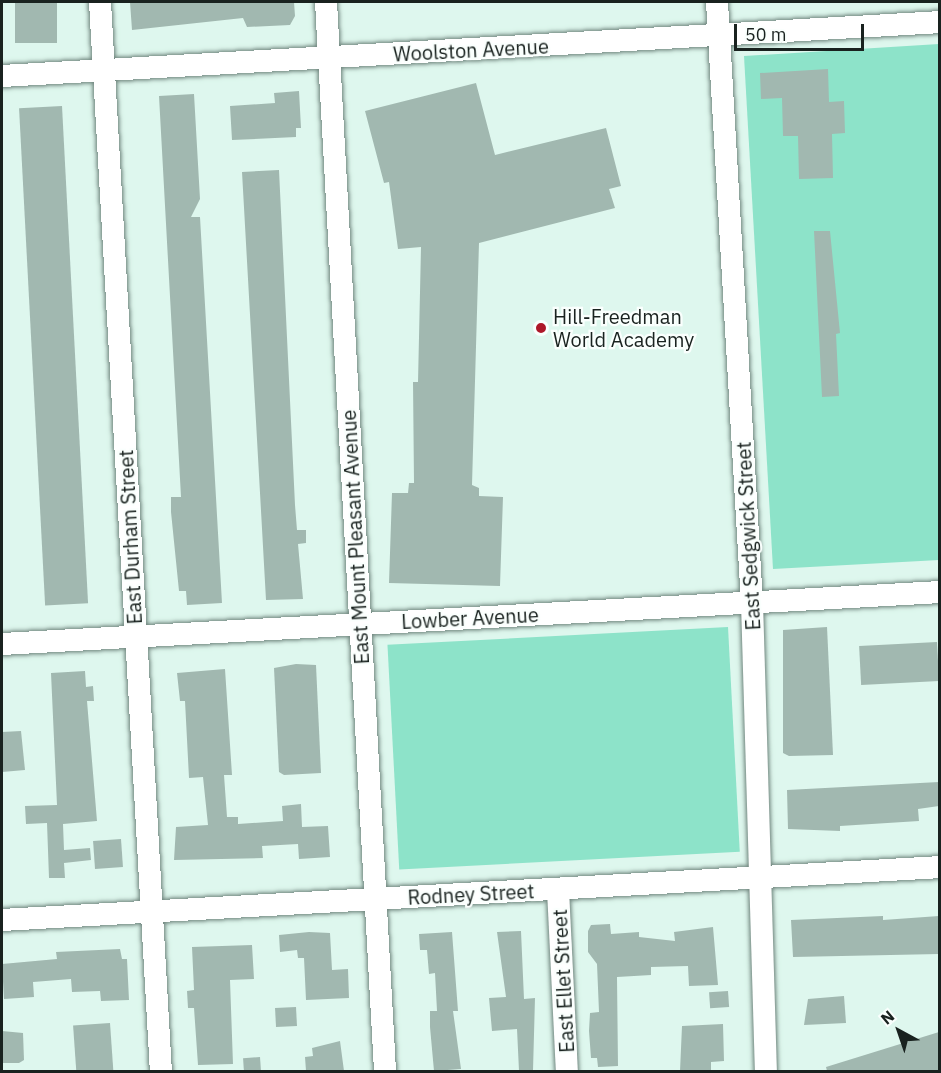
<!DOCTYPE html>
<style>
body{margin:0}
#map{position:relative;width:941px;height:1073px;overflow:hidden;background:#def7ee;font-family:"IBM Plex Sans",sans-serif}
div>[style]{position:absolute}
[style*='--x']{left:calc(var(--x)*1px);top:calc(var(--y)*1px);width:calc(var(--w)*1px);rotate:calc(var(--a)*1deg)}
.green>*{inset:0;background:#8de3c9;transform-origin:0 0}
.building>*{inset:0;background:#a1b8b0;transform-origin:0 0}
.roads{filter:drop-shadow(0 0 2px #71877f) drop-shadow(0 0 2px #71877f)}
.minor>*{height:22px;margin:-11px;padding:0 11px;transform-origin:11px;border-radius:11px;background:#fff}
.dots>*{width:16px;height:16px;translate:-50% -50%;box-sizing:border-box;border:3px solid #fafffd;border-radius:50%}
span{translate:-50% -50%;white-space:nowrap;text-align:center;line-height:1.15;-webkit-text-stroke:4.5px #fafffd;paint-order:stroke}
.street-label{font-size:20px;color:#19221f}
.poi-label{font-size:20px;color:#19221f}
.left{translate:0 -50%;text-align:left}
.frame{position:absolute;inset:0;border:3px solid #19221f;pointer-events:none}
.north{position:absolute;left:869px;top:1001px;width:60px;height:60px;-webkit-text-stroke:4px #fafffd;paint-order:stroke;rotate:320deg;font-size:16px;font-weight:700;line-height:24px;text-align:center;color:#19221f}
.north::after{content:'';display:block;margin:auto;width:21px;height:27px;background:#19221f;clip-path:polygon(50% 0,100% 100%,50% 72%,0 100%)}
.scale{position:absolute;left:734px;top:24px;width:130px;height:27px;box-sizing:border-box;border:3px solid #19221f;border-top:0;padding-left:8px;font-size:18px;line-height:21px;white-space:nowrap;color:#19221f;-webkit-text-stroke:4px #fafffd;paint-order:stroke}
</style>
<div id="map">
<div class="green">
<i style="clip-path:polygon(939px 44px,939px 560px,773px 569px,744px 56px)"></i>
<i style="left:728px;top:627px;width:225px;height:341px;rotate:87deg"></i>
</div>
<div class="building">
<i style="left:15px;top:2px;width:42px;height:41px"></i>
<i style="clip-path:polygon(130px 2px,294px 2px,295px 16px,290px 25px,247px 27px,243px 18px,132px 30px)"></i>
<i style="clip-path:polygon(828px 69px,829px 102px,844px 101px,845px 133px,832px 134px,833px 178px,799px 179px,798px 136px,783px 136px,782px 98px,761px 99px,760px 73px)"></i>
<i style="clip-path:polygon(476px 83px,495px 155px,606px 128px,621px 186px,609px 189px,615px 208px,479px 243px,472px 485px,479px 488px,479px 496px,503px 497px,500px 586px,389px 583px,392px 493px,408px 493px,409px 483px,414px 483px,413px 382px,418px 382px,421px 247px,398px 249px,389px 182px,384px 183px,365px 111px)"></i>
<i style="clip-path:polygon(299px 91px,301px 128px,296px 128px,296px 137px,232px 140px,230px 106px,275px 103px,274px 93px)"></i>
<i style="clip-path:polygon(194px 94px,200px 199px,191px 217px,200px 217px,222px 603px,187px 605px,186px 591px,179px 591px,171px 512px,171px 497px,181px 497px,159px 96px)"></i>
<i style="left:62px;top:106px;width:498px;height:43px;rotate:87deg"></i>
<i style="clip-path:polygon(279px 170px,295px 505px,297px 530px,306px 530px,306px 543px,298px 544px,303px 599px,266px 600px,242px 172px)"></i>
<i style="clip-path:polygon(814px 231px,830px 231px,840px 333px,836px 334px,839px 396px,822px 397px)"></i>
<i style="clip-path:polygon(827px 627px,833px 755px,789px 756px,783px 753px,783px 630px)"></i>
<i style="left:937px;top:642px;width:39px;height:78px;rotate:87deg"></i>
<i style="clip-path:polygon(296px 664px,316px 665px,321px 773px,284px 775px,279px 772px,274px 668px)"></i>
<i style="clip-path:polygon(225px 669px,232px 775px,224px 775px,227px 817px,238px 817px,238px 824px,283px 821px,282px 806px,301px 804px,302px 827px,328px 826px,330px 857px,299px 859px,298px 844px,262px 846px,263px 858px,174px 860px,176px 827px,208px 825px,203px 777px,189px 778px,185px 701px,180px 701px,177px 673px)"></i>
<i style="clip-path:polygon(85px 671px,86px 687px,93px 686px,94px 701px,87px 701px,97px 821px,63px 824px,64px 850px,90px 848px,91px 860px,64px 863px,65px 878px,49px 878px,47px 823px,26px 824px,25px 806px,57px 805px,51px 673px)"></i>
<i style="clip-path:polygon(21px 731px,25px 770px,2px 772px,2px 732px)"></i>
<i style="clip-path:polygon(939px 782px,939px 806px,918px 809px,919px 821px,840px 826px,840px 831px,788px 829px,787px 790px)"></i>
<i style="left:121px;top:839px;width:28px;height:28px;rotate:86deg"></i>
<i style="clip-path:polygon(883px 916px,883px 920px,939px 916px,939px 954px,793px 957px,791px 920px)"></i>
<i style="clip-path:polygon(610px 924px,611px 934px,639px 932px,639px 937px,675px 941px,674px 932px,713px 927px,718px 985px,689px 986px,688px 966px,651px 967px,651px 975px,617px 977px,618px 1066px,598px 1067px,597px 1058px,591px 1058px,589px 1031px,590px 1013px,599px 1012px,597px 964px,588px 952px,588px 931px,591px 925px)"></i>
<i style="clip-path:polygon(521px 931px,524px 999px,535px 998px,533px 1071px,519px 1071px,517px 1029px,492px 1031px,489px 998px,506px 997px,497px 932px)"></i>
<i style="clip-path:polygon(309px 932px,330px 933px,332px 970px,348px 969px,349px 998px,306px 1000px,304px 958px,298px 958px,297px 950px,280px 952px,279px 935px)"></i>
<i style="clip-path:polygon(452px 932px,458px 1011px,453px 1011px,461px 1069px,434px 1071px,430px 1027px,430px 1011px,437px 1011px,435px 973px,429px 974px,427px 950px,420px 950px,419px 934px)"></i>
<i style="clip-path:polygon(252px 945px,254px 979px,230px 980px,233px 1064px,198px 1065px,194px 1008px,188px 1008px,187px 991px,194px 990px,192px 947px)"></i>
<i style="clip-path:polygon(120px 949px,122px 959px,127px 959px,129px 1000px,101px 1001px,100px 991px,72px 992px,71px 979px,33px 982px,34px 997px,4px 999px,2px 964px,57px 959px,56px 952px)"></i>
<i style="left:728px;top:991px;width:16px;height:19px;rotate:86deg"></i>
<i style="clip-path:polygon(844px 996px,846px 1023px,804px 1025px,808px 999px)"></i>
<i style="left:296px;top:1007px;width:19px;height:21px;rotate:87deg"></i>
<i style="left:110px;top:1023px;width:48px;height:37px;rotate:86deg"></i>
<i style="clip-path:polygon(723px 1024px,724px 1061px,711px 1062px,711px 1071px,680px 1071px,682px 1026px)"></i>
<i style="clip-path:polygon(2px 1031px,23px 1033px,24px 1060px,19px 1063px,2px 1063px)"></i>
<i style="clip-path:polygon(939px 1032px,939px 1071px,827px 1071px,826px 1067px)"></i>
<i style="clip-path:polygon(340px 1041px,344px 1071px,306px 1071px,305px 1057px,313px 1056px,312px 1048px)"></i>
<i style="left:260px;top:1057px;width:14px;height:17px;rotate:86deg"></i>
</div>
<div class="roads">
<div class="minor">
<i style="--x:100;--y:2;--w:1072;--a:86.74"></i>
<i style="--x:326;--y:2;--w:1072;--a:86.84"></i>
<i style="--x:717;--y:2;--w:602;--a:86.67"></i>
<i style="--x:752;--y:603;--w:469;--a:88.3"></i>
<i style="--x:2;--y:76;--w:940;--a:-3.29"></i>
<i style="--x:2;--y:644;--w:939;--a:-3.17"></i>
<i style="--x:558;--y:890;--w:182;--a:87.2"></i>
<i style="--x:2;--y:920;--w:939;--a:-3.23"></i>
</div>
</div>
<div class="dots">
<i style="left:541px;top:328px;background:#ad1829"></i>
</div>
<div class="street-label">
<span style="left:471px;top:50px;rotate:-3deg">Woolston Avenue</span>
<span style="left:748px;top:536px;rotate:-93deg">East Sedgwick Street</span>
<span style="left:130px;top:537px;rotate:-93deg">East Durham Street</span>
<span style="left:355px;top:537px;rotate:-93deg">East Mount Pleasant Avenue</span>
<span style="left:470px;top:618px;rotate:-3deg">Lowber Avenue</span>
<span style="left:471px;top:894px;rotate:-3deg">Rodney Street</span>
<span style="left:563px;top:981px;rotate:-93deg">East Ellet Street</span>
</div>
<div class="poi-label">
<span class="left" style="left:553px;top:328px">Hill-Freedman<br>World Academy</span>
</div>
<div class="frame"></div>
<div class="north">N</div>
<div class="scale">50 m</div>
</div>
